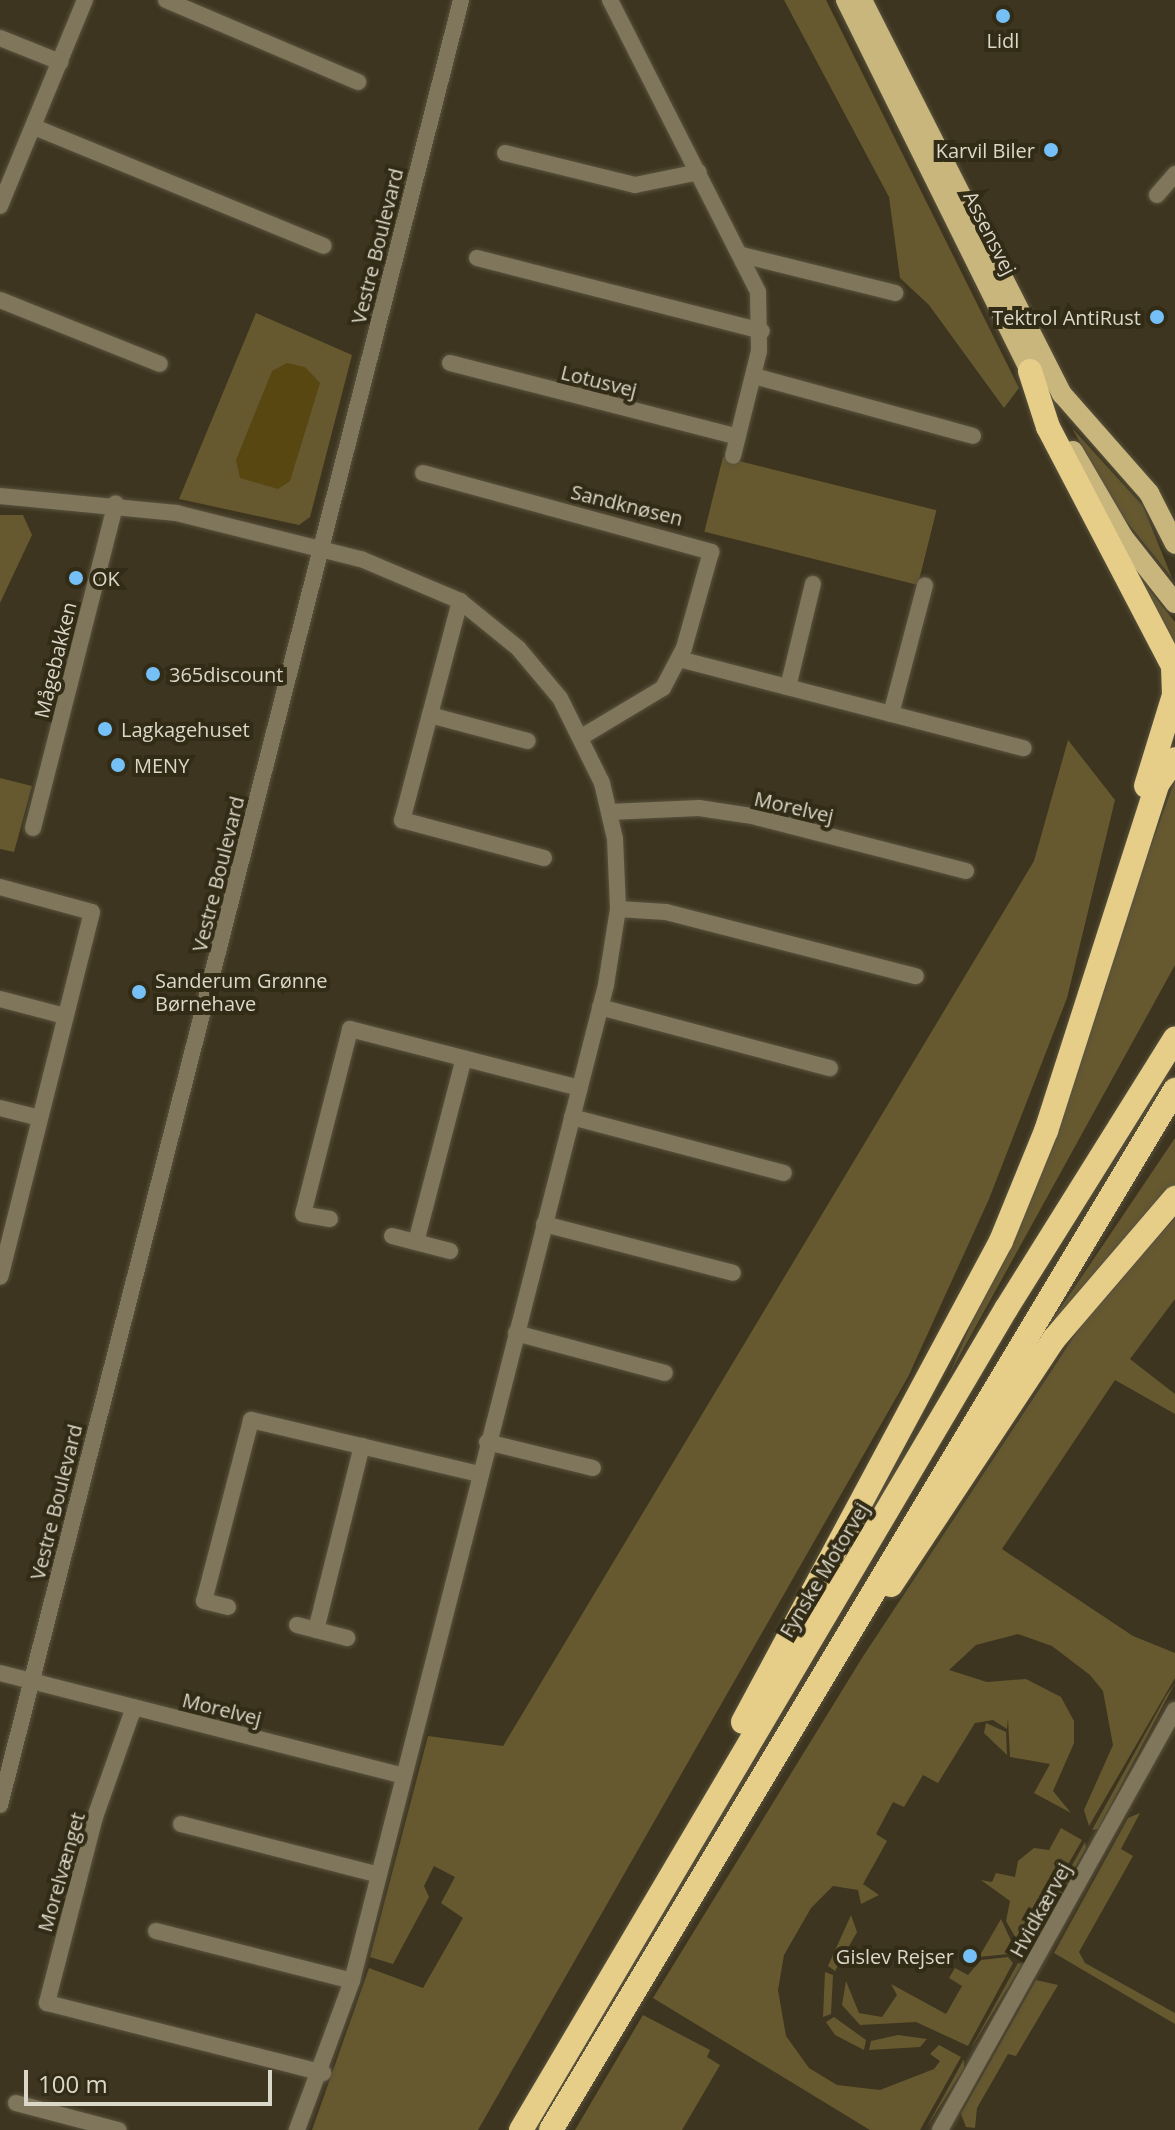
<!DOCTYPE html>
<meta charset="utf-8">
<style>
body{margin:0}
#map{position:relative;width:1175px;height:2130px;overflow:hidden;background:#3d351f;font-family:"Open Sans",sans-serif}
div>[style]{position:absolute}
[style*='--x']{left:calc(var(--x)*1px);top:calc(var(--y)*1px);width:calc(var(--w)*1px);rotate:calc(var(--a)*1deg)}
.green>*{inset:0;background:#665930;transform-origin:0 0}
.water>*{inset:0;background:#584710}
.roads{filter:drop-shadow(0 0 2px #59523e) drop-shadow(0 0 2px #59523e)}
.minor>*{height:16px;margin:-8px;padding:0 8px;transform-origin:8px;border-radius:8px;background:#80765b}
.major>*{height:20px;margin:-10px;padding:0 10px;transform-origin:10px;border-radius:10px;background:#c9b67c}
.highway>*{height:24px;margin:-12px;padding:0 12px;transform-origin:12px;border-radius:12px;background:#e6ce89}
.dots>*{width:22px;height:22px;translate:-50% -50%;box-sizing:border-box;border:4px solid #322b15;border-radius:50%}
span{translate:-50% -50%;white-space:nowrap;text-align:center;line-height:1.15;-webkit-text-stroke:8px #322b15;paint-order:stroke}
.poi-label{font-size:20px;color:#dbd7c9}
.right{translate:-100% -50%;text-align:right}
.left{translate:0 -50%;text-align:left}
.street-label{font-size:20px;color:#dbd7c9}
.scale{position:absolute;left:24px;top:2070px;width:248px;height:36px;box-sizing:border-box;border:4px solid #dbd7c9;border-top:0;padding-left:10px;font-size:24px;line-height:28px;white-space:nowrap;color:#dbd7c9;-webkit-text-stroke:6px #322b15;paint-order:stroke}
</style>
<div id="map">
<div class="green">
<i style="clip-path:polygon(784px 0,826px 0,1019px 388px,1004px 408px,929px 305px,900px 278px,889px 197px)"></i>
<i style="clip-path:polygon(256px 313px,352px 355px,310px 517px,299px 525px,179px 499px)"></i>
<i style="clip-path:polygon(1072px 428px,1143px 506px,1172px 578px,1119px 512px)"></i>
<i style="left:723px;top:457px;width:220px;height:77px;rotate:14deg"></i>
<i style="clip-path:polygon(0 515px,23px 515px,32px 535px,0 603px)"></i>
<i style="clip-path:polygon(1134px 571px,1175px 622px,1175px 657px)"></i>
<i style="clip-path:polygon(1068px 740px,1115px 800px,1067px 998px,989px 1199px,908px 1377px,478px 2130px,312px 2130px,369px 1968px,423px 1988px,463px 1918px,441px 1903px,455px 1877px,434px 1866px,424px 1886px,429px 1897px,393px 1964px,370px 1957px,428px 1736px,503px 1746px,1034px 861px)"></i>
<i style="clip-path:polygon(0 778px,32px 786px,14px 852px,0 849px)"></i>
<i style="clip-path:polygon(1175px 780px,1175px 965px,949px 1375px,1003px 1250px)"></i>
<i style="clip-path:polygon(1175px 1138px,1175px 1188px,1023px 1364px)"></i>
<i style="clip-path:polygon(1175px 1218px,1175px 1299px,1130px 1359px,1175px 1394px,1175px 1414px,1115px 1380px,1002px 1549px,1133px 1636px,1175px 1653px,1175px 1678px,1089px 1826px,1084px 1810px,1113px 1745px,1103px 1691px,1090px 1675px,1052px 1646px,1018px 1634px,976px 1645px,949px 1670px,987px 1682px,1026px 1679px,1061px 1697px,1074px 1721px,1074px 1743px,1053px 1791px,1071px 1813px,1034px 1793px,1050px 1764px,1010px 1757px,1008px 1718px,1007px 1729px,993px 1720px,975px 1723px,938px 1783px,923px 1775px,904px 1807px,893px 1802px,876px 1834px,887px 1841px,863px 1884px,879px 1895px,861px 1904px,858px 1890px,833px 1886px,811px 1908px,784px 1955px,778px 1990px,786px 2036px,809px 2068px,837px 2085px,880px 2090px,934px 2069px,940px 2061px,930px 2054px,939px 2045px,961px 2057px,920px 2130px,870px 2130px,653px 1998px,862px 1658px,1098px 1300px)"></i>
<i style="clip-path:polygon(1175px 1683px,1098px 1829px,1092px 1830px,1166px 1696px)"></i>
<i style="clip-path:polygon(986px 1723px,1006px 1732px,1007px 1755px,984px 1733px)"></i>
<i style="clip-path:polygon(1140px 1813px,1121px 1849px,1133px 1856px,1079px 1952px,1085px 1963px,1175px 2013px,1175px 2024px,1054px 1953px,1128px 1818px)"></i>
<i style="clip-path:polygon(1061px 1828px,1082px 1840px,1021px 1947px,1006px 1921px,1010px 1901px,981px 1880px,992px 1882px,996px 1873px,1015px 1877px,1018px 1861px,1034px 1848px,1049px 1850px)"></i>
<i style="clip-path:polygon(1085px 1842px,1086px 1848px,1028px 1950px,1026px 1948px)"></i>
<i style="clip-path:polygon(851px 1915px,857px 1932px,835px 1971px,828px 1966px)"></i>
<i style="clip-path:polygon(1001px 1919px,1013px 1945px,1008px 1954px,979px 1957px)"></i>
<i style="clip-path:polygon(1008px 1957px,1013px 1963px,968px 2046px,916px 2022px,860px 2025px,842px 2005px,846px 1981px,859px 2013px,882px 2017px,897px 1995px,891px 1984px,946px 2014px,962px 1986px,949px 1978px,955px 1968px,968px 1975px,981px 1960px)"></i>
<i style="clip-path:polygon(1018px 1963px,1022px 1964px,972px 2047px,972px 2046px)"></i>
<i style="clip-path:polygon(825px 1972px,833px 1975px,831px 2014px,823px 2017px)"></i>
<i style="clip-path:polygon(1036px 1980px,1058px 1985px,1016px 2056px,1008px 2054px,977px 2108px,975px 2128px,966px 2127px,961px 2114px)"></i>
<i style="clip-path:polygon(643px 2015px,710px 2050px,707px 2057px,720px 2065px,682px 2130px,575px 2130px)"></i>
<i style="clip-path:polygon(834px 2017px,866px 2040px,864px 2050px,835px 2035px,826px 2022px)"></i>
<i style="clip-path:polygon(898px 2035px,927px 2039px,920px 2047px,869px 2050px,871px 2041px)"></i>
<i style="clip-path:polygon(964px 2059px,964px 2068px,925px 2130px)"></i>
</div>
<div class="water">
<i style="clip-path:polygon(287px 363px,305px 367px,320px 383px,290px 481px,278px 489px,240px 478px,236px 460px,272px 371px)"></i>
</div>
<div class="roads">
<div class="minor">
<i style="--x:166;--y:0;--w:209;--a:23.1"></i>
<i style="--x:610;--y:0;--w:327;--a:63.1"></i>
<i style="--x:758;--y:292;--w:59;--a:89"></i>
<i style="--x:759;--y:351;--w:108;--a:103.9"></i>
<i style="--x:0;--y:38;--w:65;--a:21.8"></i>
<i style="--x:34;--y:127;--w:313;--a:22.3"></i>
<i style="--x:505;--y:153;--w:134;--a:13.8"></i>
<i style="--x:635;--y:185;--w:65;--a:-11.5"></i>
<i style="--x:1157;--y:195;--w:28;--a:-49"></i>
<i style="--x:0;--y:206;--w:223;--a:-67.6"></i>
<i style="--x:742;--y:255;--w:158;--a:13.9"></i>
<i style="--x:477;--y:258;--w:294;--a:14.4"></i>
<i style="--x:0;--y:300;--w:172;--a:21.8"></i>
<i style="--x:450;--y:363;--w:297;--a:14.4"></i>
<i style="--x:754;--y:376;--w:227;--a:15.3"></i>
<i style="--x:423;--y:473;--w:299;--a:15.3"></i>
<i style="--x:711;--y:552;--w:100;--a:105.7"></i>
<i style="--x:684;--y:648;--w:45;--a:117.7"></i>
<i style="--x:663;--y:688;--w:93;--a:149"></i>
<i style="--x:0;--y:496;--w:177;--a:5.5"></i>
<i style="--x:176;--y:513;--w:191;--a:14"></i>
<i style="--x:361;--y:559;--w:108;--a:23"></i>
<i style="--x:460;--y:601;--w:75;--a:39"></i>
<i style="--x:518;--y:648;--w:65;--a:50"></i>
<i style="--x:560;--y:698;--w:95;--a:63.7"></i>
<i style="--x:602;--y:783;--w:57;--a:76.9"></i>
<i style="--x:615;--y:839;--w:70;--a:87.5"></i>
<i style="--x:618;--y:909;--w:77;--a:99"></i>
<i style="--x:606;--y:985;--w:1028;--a:104.31"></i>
<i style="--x:352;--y:1981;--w:159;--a:110.3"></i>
<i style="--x:460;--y:601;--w:227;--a:104.8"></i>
<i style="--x:402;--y:820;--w:147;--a:15"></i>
<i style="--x:679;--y:659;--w:356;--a:14.5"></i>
<i style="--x:788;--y:687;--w:106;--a:-76.4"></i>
<i style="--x:891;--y:714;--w:133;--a:-75.2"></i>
<i style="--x:430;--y:715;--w:101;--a:14.9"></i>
<i style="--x:609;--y:812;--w:90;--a:-2.5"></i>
<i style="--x:699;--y:808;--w:54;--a:8.6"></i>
<i style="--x:752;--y:816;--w:221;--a:14.4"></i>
<i style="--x:33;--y:828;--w:335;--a:-75.7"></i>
<i style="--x:0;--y:887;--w:95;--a:15.2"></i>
<i style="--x:92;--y:912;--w:376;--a:104.1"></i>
<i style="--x:618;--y:909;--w:48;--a:3.6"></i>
<i style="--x:666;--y:912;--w:258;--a:14.4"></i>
<i style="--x:0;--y:999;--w:67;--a:14.7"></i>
<i style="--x:600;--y:1007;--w:238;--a:14.9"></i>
<i style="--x:0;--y:1108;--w:41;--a:14"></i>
<i style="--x:572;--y:1117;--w:219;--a:14.8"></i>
<i style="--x:330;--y:1219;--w:27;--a:-170"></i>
<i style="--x:303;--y:1214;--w:191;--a:-75.7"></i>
<i style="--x:350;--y:1029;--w:237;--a:14.4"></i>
<i style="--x:544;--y:1224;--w:195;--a:14.5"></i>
<i style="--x:392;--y:1236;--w:60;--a:14.5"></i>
<i style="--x:416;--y:1242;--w:190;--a:-75.4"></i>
<i style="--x:516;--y:1333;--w:154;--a:15"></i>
<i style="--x:487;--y:1442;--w:109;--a:13.8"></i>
<i style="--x:228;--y:1607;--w:25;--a:-166"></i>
<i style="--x:204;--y:1601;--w:187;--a:-75.4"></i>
<i style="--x:251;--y:1420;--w:234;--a:13.3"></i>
<i style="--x:297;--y:1625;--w:52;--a:14.6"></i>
<i style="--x:316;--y:1630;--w:190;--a:-76"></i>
<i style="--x:0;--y:1673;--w:416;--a:14.3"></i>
<i style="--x:134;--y:1707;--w:117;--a:109.5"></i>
<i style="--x:95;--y:1817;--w:192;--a:104.5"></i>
<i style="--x:47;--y:2003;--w:285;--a:14.2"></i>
<i style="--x:0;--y:1805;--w:1863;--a:-75.67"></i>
<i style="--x:181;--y:1824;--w:204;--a:14.4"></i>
<i style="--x:156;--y:1931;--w:202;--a:14.3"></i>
<i style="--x:16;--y:2103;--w:106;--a:14.8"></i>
<i style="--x:940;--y:2130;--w:481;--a:-60.8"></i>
</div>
<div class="major">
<i style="--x:846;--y:0;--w:429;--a:63.6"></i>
<i style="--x:862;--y:0;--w:442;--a:63.1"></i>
<i style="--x:1062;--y:394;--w:132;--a:48.7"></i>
<i style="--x:1149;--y:493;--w:57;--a:63"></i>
<i style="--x:1073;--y:451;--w:99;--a:59.8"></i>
<i style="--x:1123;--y:537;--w:84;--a:51.8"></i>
</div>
<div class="highway">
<i style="--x:1030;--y:371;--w:59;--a:72.2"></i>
<i style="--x:1048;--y:427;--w:270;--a:62.4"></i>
<i style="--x:1173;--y:666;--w:29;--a:88"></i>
<i style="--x:1174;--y:695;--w:95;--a:107.1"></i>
<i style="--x:891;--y:1585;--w:295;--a:-56.5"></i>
<i style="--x:1054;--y:1339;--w:186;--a:-49.4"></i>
<i style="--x:743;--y:1722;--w:546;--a:-61.79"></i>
<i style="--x:1001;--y:1241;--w:119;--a:-67.8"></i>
<i style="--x:1046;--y:1131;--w:366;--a:-72.2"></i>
<i style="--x:1158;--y:783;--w:29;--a:-55"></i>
<i style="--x:521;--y:2130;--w:954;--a:-59.43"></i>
<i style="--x:1006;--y:1309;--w:319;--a:-58"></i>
<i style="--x:551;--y:2130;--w:1213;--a:-59.04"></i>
</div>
</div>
<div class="dots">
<i style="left:1003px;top:16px;background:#75c0f6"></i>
<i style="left:1051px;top:150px;background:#75c0f6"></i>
<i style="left:1157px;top:317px;background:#75c0f6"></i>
<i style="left:76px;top:578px;background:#75c0f6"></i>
<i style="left:153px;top:674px;background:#75c0f6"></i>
<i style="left:105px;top:729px;background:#75c0f6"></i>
<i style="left:118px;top:765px;background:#75c0f6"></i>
<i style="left:139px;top:992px;background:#75c0f6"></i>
<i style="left:970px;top:1956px;background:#75c0f6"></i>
</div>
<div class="poi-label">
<span style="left:1003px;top:40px">Lidl</span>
<span class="right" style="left:1035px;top:150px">Karvil Biler</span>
<span class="right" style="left:1141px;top:317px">Tektrol AntiRust</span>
<span class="left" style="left:92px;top:578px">OK</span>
<span class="left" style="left:169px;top:674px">365discount</span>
<span class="left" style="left:121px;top:729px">Lagkagehuset</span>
<span class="left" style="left:134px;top:765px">MENY</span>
<span class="left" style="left:155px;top:992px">Sanderum Grønne<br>Børnehave</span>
<span class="right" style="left:954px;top:1956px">Gislev Rejser</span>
</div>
<div class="street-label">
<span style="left:990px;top:233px;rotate:63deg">Assensvej</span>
<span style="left:377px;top:246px;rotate:-76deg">Vestre Boulevard</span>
<span style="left:599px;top:381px;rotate:14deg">Lotusvej</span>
<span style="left:627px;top:505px;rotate:14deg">Sandknøsen</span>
<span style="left:55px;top:660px;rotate:-76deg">Mågebakken</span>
<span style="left:794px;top:807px;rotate:13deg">Morelvej</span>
<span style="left:218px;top:874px;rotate:-76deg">Vestre Boulevard</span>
<span style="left:56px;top:1502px;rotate:-76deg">Vestre Boulevard</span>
<span style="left:824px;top:1570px;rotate:-59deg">Fynske Motorvej</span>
<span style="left:222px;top:1709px;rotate:14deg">Morelvej</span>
<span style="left:61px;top:1872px;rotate:-74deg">Morelvænget</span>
<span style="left:1040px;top:1910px;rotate:-61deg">Hvidkærvej</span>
</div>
<div class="scale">100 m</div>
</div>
